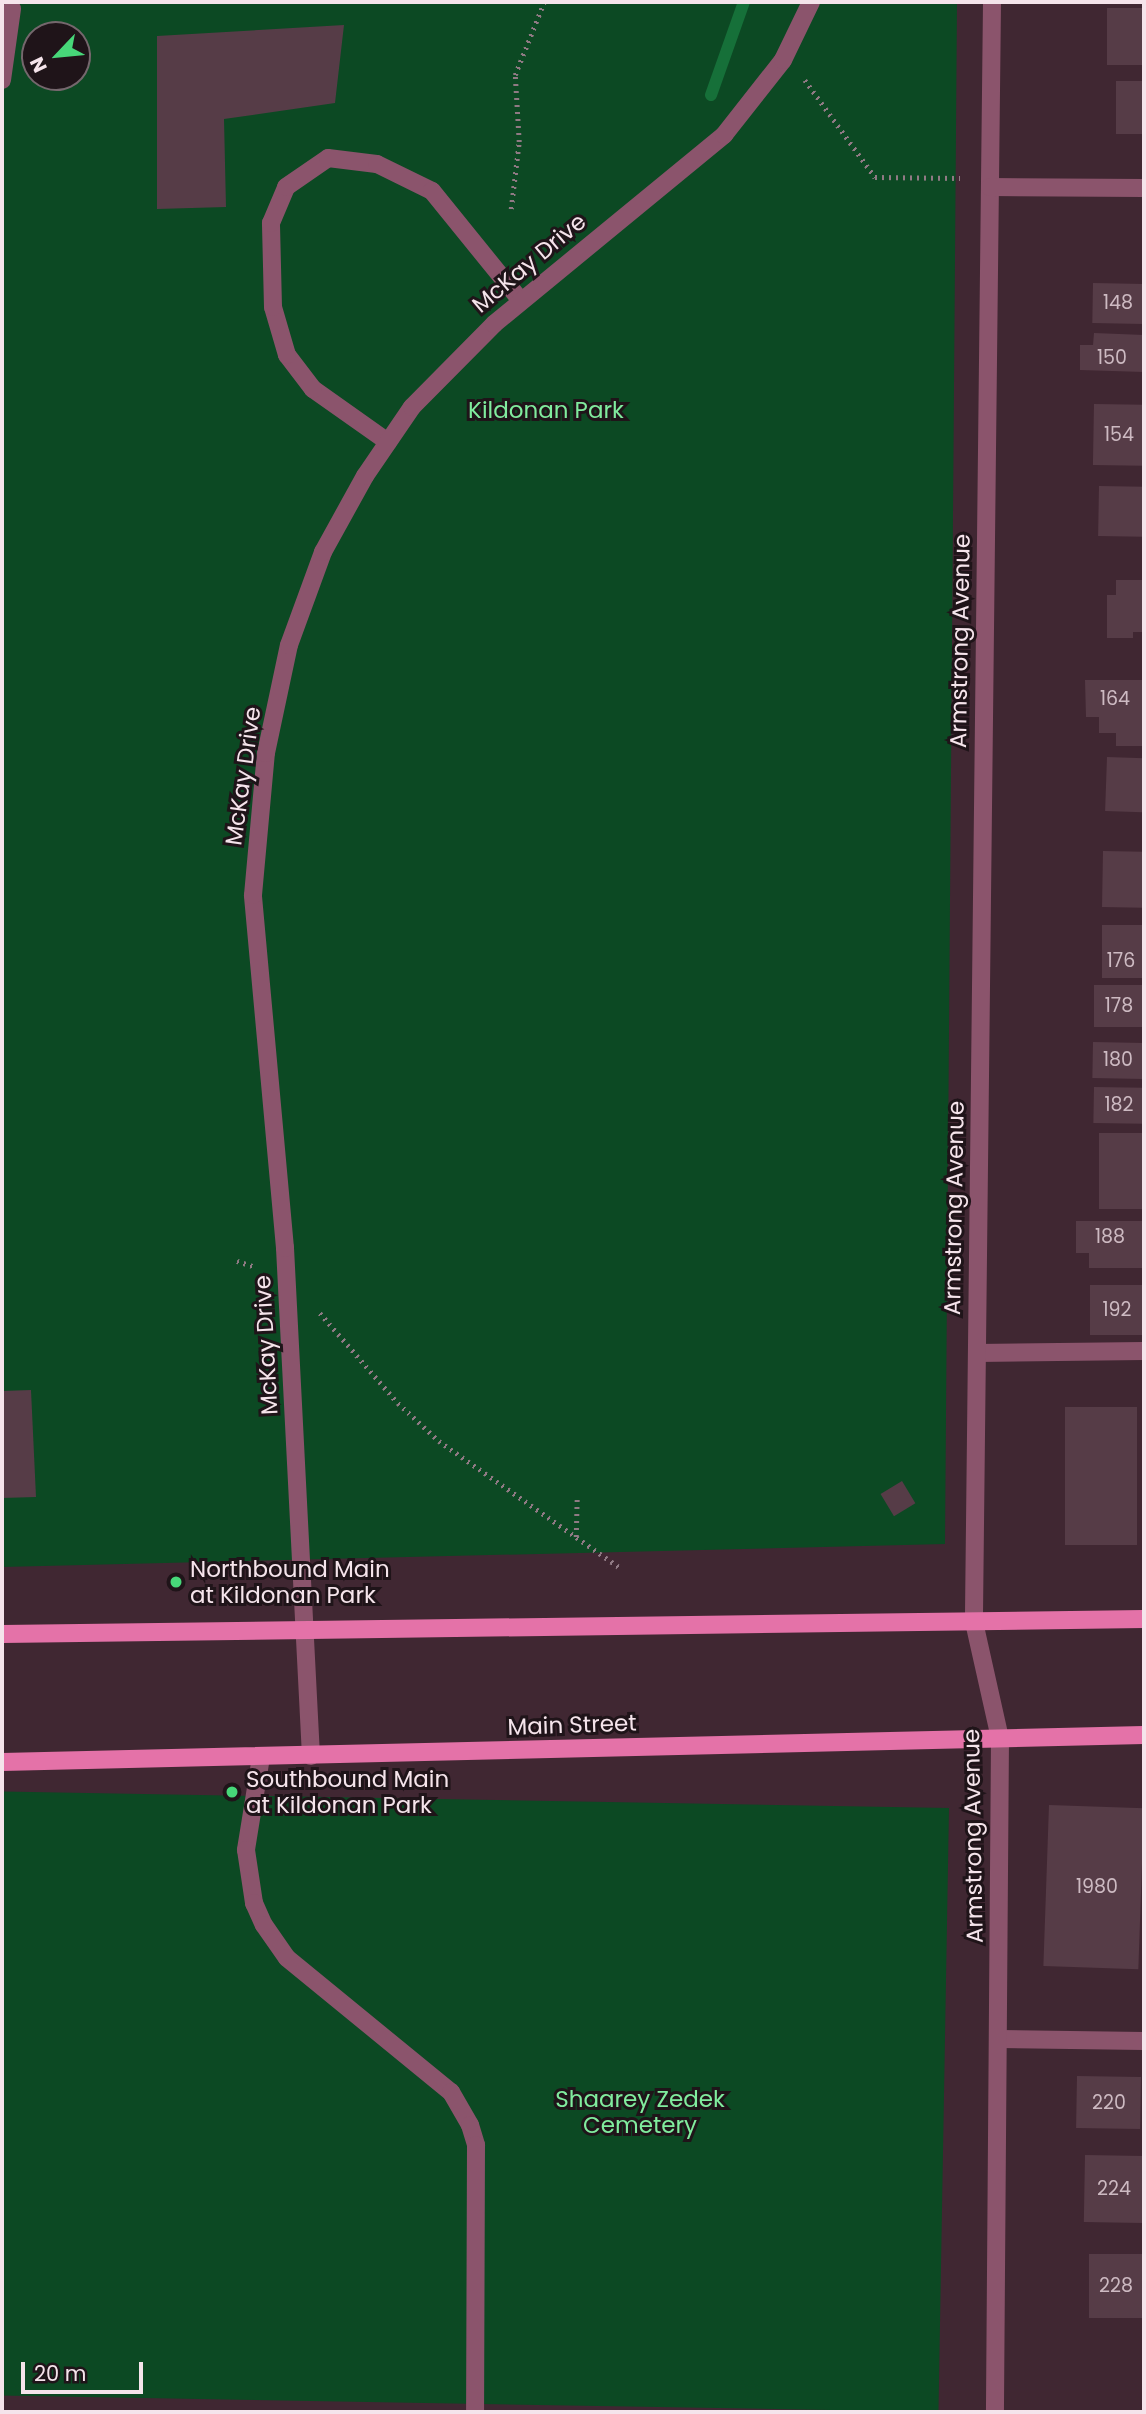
<!DOCTYPE html>
<style>
body{margin:0}
#map{position:relative;width:1146px;height:2414px;overflow:hidden;background:#402732;font-family:Poppins,sans-serif}
div>[style]{position:absolute}
[style*='--x']{left:calc(var(--x)*1px);top:calc(var(--y)*1px);width:calc(var(--w)*1px);rotate:calc(var(--a)*1deg)}
.green>*{inset:0;background:#0c4923;transform-origin:0 0}
.stream>*{height:12px;margin:-6px;padding:0 6px;transform-origin:6px;border-radius:6px;background:#167039}
.building>*{inset:0;background:#563c47;transform-origin:0 0}
.path>*{height:4.5px;margin-top:-2.25px;transform-origin:0;background:repeating-linear-gradient(90deg,#907a84 0 2px,transparent 0 7px)}
.lane>*{height:18px;margin:-9px;padding:0 9px;transform-origin:9px;border-radius:9px;background:#8b546c}
.street>*{height:18px;margin:-9px;padding:0 9px;transform-origin:9px;border-radius:9px;background:#8b546c}
.primary>*{height:18px;margin:-9px;padding:0 9px;transform-origin:9px;border-radius:9px;background:#e472a8}
.dots>*{width:19px;height:19px;translate:-50% -50%;box-sizing:border-box;border:4px solid #1f1419;border-radius:50%}
span{translate:-50% -50%;white-space:nowrap;text-align:center;line-height:1.15;-webkit-text-stroke:6px #1f1419;paint-order:stroke}
.number-label{font-size:19px;color:#cdbac2}
.number-label span{-webkit-text-stroke-width:0}
.street-label{font-size:23px;color:#f5e4eb}
.park-label{font-size:23px;color:#80ec9e}
.poi-label{font-size:23px;color:#f5e4eb}
.left{translate:0 -50%;text-align:left}
.frame{position:absolute;inset:0;border:4px solid #f5e4eb;pointer-events:none}
.north{position:absolute;left:21px;top:21px;width:70px;height:70px;box-sizing:border-box;background:#1f1419;border:2px solid #75676d;border-radius:50%;rotate:244deg;font-size:19px;font-weight:700;line-height:28px;text-align:center;color:#f5e4eb}
.north::after{content:'';display:block;margin:auto;width:24px;height:32px;background:#47d779;clip-path:polygon(50% 0,100% 100%,50% 72%,0 100%)}
.scale{position:absolute;left:21px;top:2362px;width:122px;height:32px;box-sizing:border-box;border:4px solid #f5e4eb;border-top:0;padding-left:9px;font-size:21px;line-height:24px;white-space:nowrap;color:#f5e4eb;-webkit-text-stroke:5px #1f1419;paint-order:stroke}
</style>
<div id="map">
<div class="green">
<i style="clip-path:polygon(evenodd,2px 2px,957px 2px,945px 1544px,2px 1567px,2px 2px,35px 35px,77px 35px,77px 77px,35px 77px,35px 35px)"></i>
<i style="left:949px;top:1808px;width:604px;height:947px;rotate:91deg"></i>
</div>
<div class="stream">
<i style="--x:711;--y:95;--w:99;--a:-70.5"></i>
</div>
<div class="building">
<i style="left:1107px;top:8px;width:37px;height:57px"></i>
<i style="clip-path:polygon(344px 25px,335px 103px,224px 119px,226px 207px,157px 209px,157px 36px)"></i>
<i style="left:1116px;top:81px;width:28px;height:53px"></i>
<i style="left:1093px;top:283px;width:51px;height:40px;rotate:1deg"></i>
<i style="clip-path:polygon(1094px 333px,1144px 335px,1144px 372px,1080px 370px,1080px 345px,1093px 345px)"></i>
<i style="left:1094px;top:404px;width:50px;height:61px;rotate:1deg"></i>
<i style="left:1099px;top:486px;width:45px;height:50px;rotate:1deg"></i>
<i style="clip-path:polygon(1116px 580px,1144px 580px,1144px 632px,1133px 632px,1133px 638px,1107px 638px,1107px 595px,1116px 595px)"></i>
<i style="clip-path:polygon(1085px 680px,1144px 680px,1144px 746px,1116px 746px,1116px 733px,1099px 733px,1099px 717px,1086px 717px)"></i>
<i style="left:1107px;top:757px;width:37px;height:54px;rotate:2deg"></i>
<i style="left:1103px;top:851px;width:41px;height:56px;rotate:1deg"></i>
<i style="left:1102px;top:925px;width:42px;height:53px"></i>
<i style="left:1094px;top:985px;width:50px;height:42px"></i>
<i style="left:1093px;top:1042px;width:51px;height:36px;rotate:1deg"></i>
<i style="left:1094px;top:1087px;width:50px;height:36px;rotate:1deg"></i>
<i style="left:1099px;top:1133px;width:45px;height:76px"></i>
<i style="clip-path:polygon(1076px 1221px,1144px 1221px,1144px 1268px,1089px 1268px,1089px 1253px,1076px 1253px)"></i>
<i style="left:1090px;top:1285px;width:54px;height:50px"></i>
<i style="clip-path:polygon(31px 1390px,36px 1497px,2px 1498px,2px 1391px)"></i>
<i style="left:1137px;top:1407px;width:138px;height:72px;rotate:90deg"></i>
<i style="left:902px;top:1481px;width:26px;height:25px;rotate:59deg"></i>
<i style="left:1049px;top:1805px;width:95px;height:161px;rotate:2deg"></i>
<i style="left:1077px;top:2076px;width:64px;height:52px;rotate:1deg"></i>
<i style="left:1085px;top:2155px;width:59px;height:67px;rotate:1deg"></i>
<i style="left:1089px;top:2254px;width:54px;height:64px"></i>
</div>
<div class="path">
<i style="--x:805;--y:80;--w:120;--a:54.2"></i>
<i style="--x:875;--y:177;--w:85;--a:0.7"></i>
<i style="--x:511;--y:209;--w:67;--a:-83.2"></i>
<i style="--x:519;--y:142;--w:67;--a:-93.4"></i>
<i style="--x:515;--y:75;--w:79;--a:-68.3"></i>
<i style="--x:237;--y:1261;--w:20;--a:18"></i>
<i style="--x:320;--y:1313;--w:119;--a:49.1"></i>
<i style="--x:398;--y:1403;--w:56;--a:42.8"></i>
<i style="--x:439;--y:1441;--w:223;--a:35"></i>
<i style="--x:576;--y:1537;--w:41;--a:-88.6"></i>
</div>
<div class="lane">
<i style="--x:2;--y:80;--w:72;--a:-82"></i>
<i style="--x:388;--y:442;--w:92;--a:-144.8"></i>
<i style="--x:313;--y:389;--w:43;--a:-127.4"></i>
<i style="--x:287;--y:355;--w:50;--a:-106.3"></i>
<i style="--x:273;--y:307;--w:84;--a:-91.4"></i>
<i style="--x:271;--y:223;--w:39;--a:-67"></i>
<i style="--x:286;--y:187;--w:51;--a:-34.6"></i>
<i style="--x:328;--y:158;--w:49;--a:7"></i>
<i style="--x:377;--y:164;--w:61;--a:26.1"></i>
<i style="--x:432;--y:191;--w:141;--a:51"></i>
<i style="--x:977;--y:1353;--w:167;--a:-0.7"></i>
<i style="--x:261;--y:1757;--w:94;--a:99.2"></i>
<i style="--x:246;--y:1850;--w:54;--a:81.4"></i>
<i style="--x:254;--y:1903;--w:24;--a:66"></i>
<i style="--x:264;--y:1925;--w:40;--a:55.1"></i>
<i style="--x:287;--y:1958;--w:212;--a:39.3"></i>
<i style="--x:451;--y:2092;--w:38;--a:60"></i>
<i style="--x:470;--y:2125;--w:21;--a:73"></i>
<i style="--x:476;--y:2145;--w:267;--a:90.2"></i>
<i style="--x:999;--y:2039;--w:145;--a:0.8"></i>
</div>
<div class="street">
<i style="--x:992;--y:2;--w:1620;--a:90.64"></i>
<i style="--x:974;--y:1622;--w:119;--a:77.4"></i>
<i style="--x:1000;--y:1738;--w:674;--a:90.43"></i>
<i style="--x:990;--y:187;--w:154;--a:0.4"></i>
<i style="--x:311;--y:1756;--w:509;--a:-92.93"></i>
<i style="--x:285;--y:1248;--w:354;--a:-95.2"></i>
<i style="--x:253;--y:895;--w:143;--a:-84.8"></i>
<i style="--x:266;--y:753;--w:110;--a:-78"></i>
<i style="--x:289;--y:645;--w:99;--a:-69.9"></i>
<i style="--x:323;--y:552;--w:87;--a:-61.1"></i>
<i style="--x:365;--y:476;--w:83;--a:-55.7"></i>
<i style="--x:412;--y:407;--w:117;--a:-45.3"></i>
<i style="--x:494;--y:324;--w:298;--a:-39.4"></i>
<i style="--x:724;--y:135;--w:95;--a:-51.8"></i>
<i style="--x:783;--y:60;--w:64;--a:-64.2"></i>
</div>
<div class="primary">
<i style="--x:2;--y:1634;--w:1142;--a:-0.75"></i>
<i style="--x:2;--y:1762;--w:1142;--a:-1.35"></i>
</div>
<div class="dots">
<i style="left:176px;top:1582px;background:#47d779"></i>
<i style="left:232px;top:1792px;background:#47d779"></i>
</div>
<div class="number-label">
<span style="left:1118px;top:303px">148</span>
<span style="left:1112px;top:358px">150</span>
<span style="left:1119px;top:435px">154</span>
<span style="left:1115px;top:699px">164</span>
<span style="left:1121px;top:961px">176</span>
<span style="left:1119px;top:1006px">178</span>
<span style="left:1118px;top:1060px">180</span>
<span style="left:1119px;top:1105px">182</span>
<span style="left:1110px;top:1237px">188</span>
<span style="left:1117px;top:1310px">192</span>
<span style="left:1097px;top:1887px">1980</span>
<span style="left:1109px;top:2103px">220</span>
<span style="left:1114px;top:2189px">224</span>
<span style="left:1116px;top:2286px">228</span>
</div>
<div class="street-label">
<span style="left:529px;top:263px;rotate:-40deg">McKay Drive</span>
<span style="left:960px;top:641px;rotate:-89deg">Armstrong Avenue</span>
<span style="left:243px;top:776px;rotate:-82deg">McKay Drive</span>
<span style="left:954px;top:1208px;rotate:-89deg">Armstrong Avenue</span>
<span style="left:266px;top:1345px;rotate:-93deg">McKay Drive</span>
<span style="left:572px;top:1725px;rotate:-2deg">Main Street</span>
<span style="left:973px;top:1836px;rotate:-91deg">Armstrong Avenue</span>
</div>
<div class="park-label">
<span style="left:546px;top:410px">Kildonan Park</span>
<span style="left:640px;top:2112px">Shaarey Zedek<br>Cemetery</span>
</div>
<div class="poi-label">
<span class="left" style="left:190px;top:1582px">Northbound Main<br>at Kildonan Park</span>
<span class="left" style="left:246px;top:1792px">Southbound Main<br>at Kildonan Park</span>
</div>
<div class="frame"></div>
<div class="north">N</div>
<div class="scale">20 m</div>
</div>
